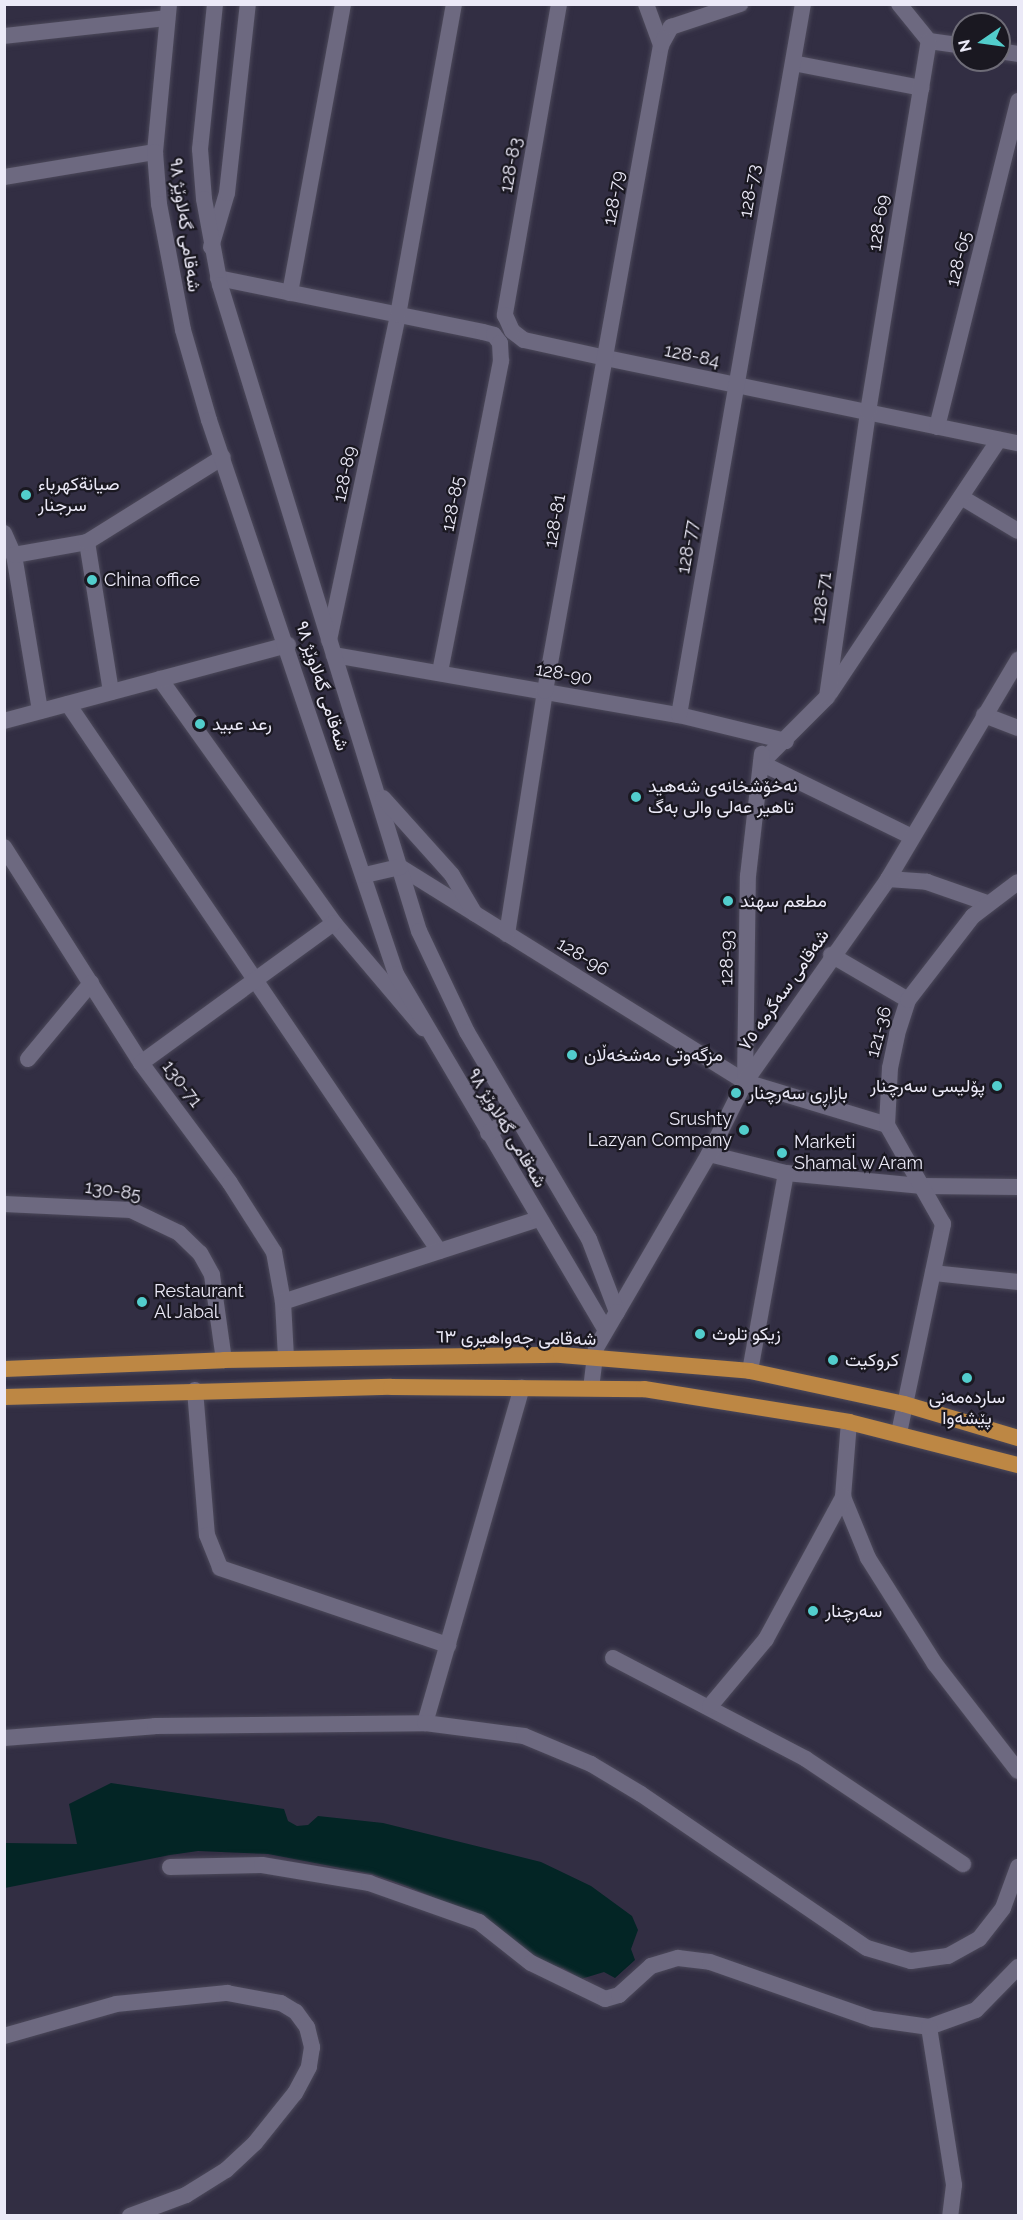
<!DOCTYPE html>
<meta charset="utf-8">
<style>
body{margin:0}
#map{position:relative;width:1023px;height:2220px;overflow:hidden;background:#322e43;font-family:Raleway,Vazirmatn,sans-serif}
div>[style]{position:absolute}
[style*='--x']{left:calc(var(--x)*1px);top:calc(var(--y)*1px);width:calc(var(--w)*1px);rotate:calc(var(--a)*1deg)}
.water>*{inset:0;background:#032525}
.roads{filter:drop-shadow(0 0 2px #4c495a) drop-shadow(0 0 2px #4c495a)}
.minor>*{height:16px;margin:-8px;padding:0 8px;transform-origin:8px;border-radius:8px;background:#6d6980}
.tertiary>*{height:16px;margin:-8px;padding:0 8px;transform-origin:8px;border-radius:8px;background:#6d6980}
.secondary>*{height:16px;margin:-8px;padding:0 8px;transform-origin:8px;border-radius:8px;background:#6d6980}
.primary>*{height:16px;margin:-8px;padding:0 8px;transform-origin:8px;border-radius:8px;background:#bd8744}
.dots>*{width:16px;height:16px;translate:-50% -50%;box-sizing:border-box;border:3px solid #1a1821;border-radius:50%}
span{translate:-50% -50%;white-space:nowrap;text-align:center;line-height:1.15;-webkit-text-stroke:4.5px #1a1821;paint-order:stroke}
.street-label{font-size:18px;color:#ebe9f7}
.poi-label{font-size:18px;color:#ebe9f7}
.left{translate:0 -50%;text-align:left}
.right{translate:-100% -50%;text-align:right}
.frame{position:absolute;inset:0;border:6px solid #ebe9f7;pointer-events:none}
.north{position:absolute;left:951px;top:12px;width:60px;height:60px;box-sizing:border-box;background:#1a1821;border:2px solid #6e6c77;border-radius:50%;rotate:257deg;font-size:16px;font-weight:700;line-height:24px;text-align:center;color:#ebe9f7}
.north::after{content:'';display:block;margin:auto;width:21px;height:27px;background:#52cdcc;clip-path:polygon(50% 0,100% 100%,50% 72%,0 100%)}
</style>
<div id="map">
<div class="water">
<i style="clip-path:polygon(111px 1783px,284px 1809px,288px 1821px,297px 1826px,308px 1825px,318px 1816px,383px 1823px,541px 1862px,591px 1886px,632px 1916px,638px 1930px,631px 1949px,635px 1960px,615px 1978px,604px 1972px,581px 1979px,563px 1968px,546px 1964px,478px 1917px,407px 1886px,372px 1874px,268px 1854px,198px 1851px,170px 1855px,5px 1888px,5px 1843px,77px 1844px,69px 1804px)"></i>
</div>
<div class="roads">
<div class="minor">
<i style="--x:559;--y:4;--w:316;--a:99.9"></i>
<i style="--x:505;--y:315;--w:17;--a:66"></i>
<i style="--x:512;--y:331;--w:15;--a:37"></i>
<i style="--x:524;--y:340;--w:84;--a:12.4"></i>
<i style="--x:606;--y:358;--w:421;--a:11.7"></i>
<i style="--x:646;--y:4;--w:44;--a:69.9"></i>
<i style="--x:899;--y:4;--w:48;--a:51"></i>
<i style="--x:4;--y:36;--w:164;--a:-6.3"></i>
<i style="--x:929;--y:41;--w:34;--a:8"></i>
<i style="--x:999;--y:51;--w:19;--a:9"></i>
<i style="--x:793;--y:63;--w:131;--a:11"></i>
<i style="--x:4;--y:177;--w:153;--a:-9.4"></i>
<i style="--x:211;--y:247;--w:56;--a:-73.5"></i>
<i style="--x:227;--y:193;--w:190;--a:-83.7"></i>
<i style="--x:218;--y:278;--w:270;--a:11.5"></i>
<i style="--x:483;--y:332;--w:11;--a:15"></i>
<i style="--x:494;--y:335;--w:10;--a:53"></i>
<i style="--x:500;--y:343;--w:18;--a:87"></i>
<i style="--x:501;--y:361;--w:317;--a:101.1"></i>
<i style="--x:290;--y:293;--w:294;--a:-79.6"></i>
<i style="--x:937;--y:427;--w:336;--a:-76"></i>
<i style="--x:961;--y:497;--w:66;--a:30.8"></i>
<i style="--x:4;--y:533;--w:24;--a:66"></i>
<i style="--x:14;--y:555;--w:158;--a:80.5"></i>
<i style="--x:87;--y:542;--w:152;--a:80.9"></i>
<i style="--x:14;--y:555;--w:74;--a:-10.1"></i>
<i style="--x:87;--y:542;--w:160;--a:-32"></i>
<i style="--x:329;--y:640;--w:332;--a:-78"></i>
<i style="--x:398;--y:315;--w:316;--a:-79.8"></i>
<i style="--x:334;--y:655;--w:350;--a:9.9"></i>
<i style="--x:679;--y:715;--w:110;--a:13.7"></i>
<i style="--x:160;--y:679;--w:300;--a:54.5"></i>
<i style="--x:334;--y:923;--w:138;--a:49.7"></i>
<i style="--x:830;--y:693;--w:304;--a:-56.3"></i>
<i style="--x:68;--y:704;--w:661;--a:55.85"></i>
<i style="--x:679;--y:715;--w:722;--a:-80.11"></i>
<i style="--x:984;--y:715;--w:36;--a:21"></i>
<i style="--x:4;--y:721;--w:294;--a:-15"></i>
<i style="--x:761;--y:763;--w:93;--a:-45"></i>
<i style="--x:827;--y:697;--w:288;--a:-81.8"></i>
<i style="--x:868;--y:412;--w:376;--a:-80.7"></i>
<i style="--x:761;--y:763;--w:168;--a:26.1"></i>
<i style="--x:4;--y:847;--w:256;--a:57.6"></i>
<i style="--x:141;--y:1063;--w:149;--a:53.4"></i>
<i style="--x:230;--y:1183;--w:82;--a:57.5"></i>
<i style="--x:274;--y:1252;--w:51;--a:79.8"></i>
<i style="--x:283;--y:1302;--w:56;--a:86.9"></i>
<i style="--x:400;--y:867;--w:407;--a:31.9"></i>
<i style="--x:745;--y:1082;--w:148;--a:16.8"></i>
<i style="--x:888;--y:879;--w:39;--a:4"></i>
<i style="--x:927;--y:882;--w:64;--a:19.3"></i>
<i style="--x:507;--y:934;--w:246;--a:-81.1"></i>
<i style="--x:545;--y:691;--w:656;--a:-79.82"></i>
<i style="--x:661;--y:45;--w:21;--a:-61"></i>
<i style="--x:671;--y:27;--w:73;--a:-18.4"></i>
<i style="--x:831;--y:955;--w:89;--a:30.3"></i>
<i style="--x:28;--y:1059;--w:99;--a:-50.3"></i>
<i style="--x:141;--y:1063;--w:238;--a:-36"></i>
<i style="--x:745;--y:1082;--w:206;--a:-89.2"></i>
<i style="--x:748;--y:876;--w:123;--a:-83.5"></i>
<i style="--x:709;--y:1154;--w:79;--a:13.9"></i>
<i style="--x:786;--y:1173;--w:137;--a:5.5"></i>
<i style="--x:922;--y:1186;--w:96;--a:0.6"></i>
<i style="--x:4;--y:1204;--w:127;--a:2.7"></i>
<i style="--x:131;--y:1210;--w:53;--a:25.6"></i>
<i style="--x:179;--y:1233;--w:29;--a:44"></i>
<i style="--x:200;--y:1253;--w:25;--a:61"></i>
<i style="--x:212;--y:1275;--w:86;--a:82"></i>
<i style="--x:933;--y:1273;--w:85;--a:6"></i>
<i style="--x:283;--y:1302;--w:269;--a:-18"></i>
<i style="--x:750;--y:1371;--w:201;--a:-79.7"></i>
<i style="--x:195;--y:1390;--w:145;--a:85.3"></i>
<i style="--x:207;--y:1535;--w:35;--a:68"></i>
<i style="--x:220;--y:1568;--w:241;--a:18.7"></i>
<i style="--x:849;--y:1422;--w:75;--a:94.6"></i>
<i style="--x:843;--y:1497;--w:66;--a:67.7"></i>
<i style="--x:868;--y:1558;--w:125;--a:57.7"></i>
<i style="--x:935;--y:1664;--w:135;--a:52.2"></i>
<i style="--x:899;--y:1433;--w:214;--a:-78.1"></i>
<i style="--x:943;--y:1224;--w:114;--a:-119.5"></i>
<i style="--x:887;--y:1125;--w:57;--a:-87"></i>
<i style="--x:890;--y:1068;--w:35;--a:-78"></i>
<i style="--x:897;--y:1034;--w:36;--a:-72"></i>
<i style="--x:908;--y:1000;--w:106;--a:-52.3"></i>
<i style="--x:973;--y:916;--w:56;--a:-37.1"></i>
<i style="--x:613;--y:1658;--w:218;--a:27.6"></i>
<i style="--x:806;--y:1759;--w:189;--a:33.8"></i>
<i style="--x:710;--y:1706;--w:87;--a:-50.1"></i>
<i style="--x:766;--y:1639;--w:162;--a:-61.5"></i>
<i style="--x:425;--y:1723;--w:349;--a:-73.9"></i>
<i style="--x:4;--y:1738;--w:151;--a:-4.5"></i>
<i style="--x:155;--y:1726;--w:270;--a:-0.6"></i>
<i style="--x:425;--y:1723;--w:100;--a:7.5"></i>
<i style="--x:524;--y:1736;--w:73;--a:22.7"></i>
<i style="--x:591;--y:1764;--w:58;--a:31"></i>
<i style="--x:641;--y:1794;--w:273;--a:34.3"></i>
<i style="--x:867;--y:1948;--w:46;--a:16.5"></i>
<i style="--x:911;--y:1961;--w:37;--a:-8"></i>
<i style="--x:948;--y:1956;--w:35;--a:-29"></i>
<i style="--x:979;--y:1939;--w:39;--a:-52"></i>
<i style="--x:1003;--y:1908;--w:44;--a:-69.9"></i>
<i style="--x:170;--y:1867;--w:92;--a:-1.2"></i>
<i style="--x:262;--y:1865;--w:109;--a:9.5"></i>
<i style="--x:369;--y:1883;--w:117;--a:19.5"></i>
<i style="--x:479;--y:1922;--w:66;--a:38.3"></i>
<i style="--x:531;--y:1963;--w:82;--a:25.9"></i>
<i style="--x:605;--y:1999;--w:15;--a:-16"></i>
<i style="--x:619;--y:1995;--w:43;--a:-42.2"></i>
<i style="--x:651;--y:1966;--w:28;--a:-17"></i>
<i style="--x:678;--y:1958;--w:32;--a:7"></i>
<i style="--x:710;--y:1962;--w:173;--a:19.3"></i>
<i style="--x:873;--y:2019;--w:57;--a:8.1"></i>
<i style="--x:929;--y:2027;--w:50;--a:-19.9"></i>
<i style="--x:976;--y:2010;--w:60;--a:-45.7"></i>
<i style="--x:929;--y:2027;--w:160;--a:81"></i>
<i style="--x:954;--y:2185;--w:31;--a:97"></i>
<i style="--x:4;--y:2036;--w:116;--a:-15.9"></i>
<i style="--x:116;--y:2004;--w:112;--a:-5.7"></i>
<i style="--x:227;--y:1993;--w:55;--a:10.5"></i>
<i style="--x:281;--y:2003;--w:17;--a:31"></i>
<i style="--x:296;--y:2012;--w:19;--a:54"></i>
<i style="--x:307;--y:2027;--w:21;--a:76"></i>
<i style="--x:312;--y:2047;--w:20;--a:99"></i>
<i style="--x:309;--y:2067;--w:30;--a:118"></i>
<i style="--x:295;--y:2093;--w:64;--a:128.7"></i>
<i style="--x:255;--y:2143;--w:40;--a:137"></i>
<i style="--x:226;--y:2170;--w:47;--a:148"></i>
<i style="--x:186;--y:2195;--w:60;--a:159.4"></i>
</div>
<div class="tertiary">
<i style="--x:617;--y:1312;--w:183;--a:-59.8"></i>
<i style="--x:709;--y:1154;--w:80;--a:-63.4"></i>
<i style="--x:745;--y:1082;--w:248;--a:-54.8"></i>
<i style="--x:888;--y:879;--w:255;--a:-59.3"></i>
</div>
<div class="secondary">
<i style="--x:169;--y:4;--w:149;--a:95.4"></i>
<i style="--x:155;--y:152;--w:52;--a:85.6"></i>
<i style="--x:159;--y:204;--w:128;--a:79.2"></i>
<i style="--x:183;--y:330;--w:94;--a:73.9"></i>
<i style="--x:209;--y:420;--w:585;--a:71.35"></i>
<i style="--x:396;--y:974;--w:413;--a:59.5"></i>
<i style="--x:215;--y:4;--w:146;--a:95.9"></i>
<i style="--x:200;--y:149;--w:50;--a:85.4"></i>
<i style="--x:204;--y:199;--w:87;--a:79.5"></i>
<i style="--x:220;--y:285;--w:676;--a:72.88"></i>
<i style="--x:419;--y:931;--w:112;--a:64.6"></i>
<i style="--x:467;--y:1032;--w:240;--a:59.5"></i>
<i style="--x:589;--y:1239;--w:78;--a:69"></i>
<i style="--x:617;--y:1312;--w:42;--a:120.3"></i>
<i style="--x:596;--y:1348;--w:38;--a:97"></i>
<i style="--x:383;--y:798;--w:103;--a:48.1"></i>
<i style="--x:452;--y:875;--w:45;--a:59.5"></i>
<i style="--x:365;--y:875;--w:36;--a:-13"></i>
<i style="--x:488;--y:1133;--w:32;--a:-32"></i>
</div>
<div class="primary">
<i style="--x:4;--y:1369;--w:220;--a:-2.3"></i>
<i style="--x:224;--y:1360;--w:337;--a:-0.9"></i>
<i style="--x:561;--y:1355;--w:190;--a:4.8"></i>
<i style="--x:750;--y:1371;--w:157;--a:12.1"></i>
<i style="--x:904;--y:1404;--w:119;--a:16.6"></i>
<i style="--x:4;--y:1397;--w:387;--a:-1.5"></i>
<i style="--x:391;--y:1387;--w:253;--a:0.5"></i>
<i style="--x:644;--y:1389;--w:208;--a:9.1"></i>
<i style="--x:849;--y:1422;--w:174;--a:14.3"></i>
</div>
</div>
<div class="dots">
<i style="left:26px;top:495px;background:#52cdcc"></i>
<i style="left:92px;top:580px;background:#52cdcc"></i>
<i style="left:200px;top:724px;background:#52cdcc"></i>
<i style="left:636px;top:797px;background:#52cdcc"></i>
<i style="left:728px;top:901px;background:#52cdcc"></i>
<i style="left:572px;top:1055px;background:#52cdcc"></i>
<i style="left:997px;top:1086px;background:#52cdcc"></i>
<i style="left:736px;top:1093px;background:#52cdcc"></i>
<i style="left:744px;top:1130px;background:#52cdcc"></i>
<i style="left:782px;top:1153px;background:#52cdcc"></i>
<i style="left:142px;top:1302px;background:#52cdcc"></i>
<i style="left:700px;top:1334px;background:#52cdcc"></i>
<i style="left:833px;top:1360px;background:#52cdcc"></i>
<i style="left:967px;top:1378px;background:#52cdcc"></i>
<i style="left:813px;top:1611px;background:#52cdcc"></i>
</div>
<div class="street-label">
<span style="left:511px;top:165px;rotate:-80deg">128-83</span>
<span style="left:750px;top:191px;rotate:-80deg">128-73</span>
<span style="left:614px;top:198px;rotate:-80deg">128-79</span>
<span style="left:879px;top:223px;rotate:-81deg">128-69</span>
<span style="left:185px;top:225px;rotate:82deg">شەقامی گەلاوێژ ٩٨</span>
<span style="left:959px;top:259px;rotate:-76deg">128-65</span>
<span style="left:692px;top:356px;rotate:12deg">128-84</span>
<span style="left:345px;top:474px;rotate:-78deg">128-89</span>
<span style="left:453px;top:504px;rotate:-79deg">128-85</span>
<span style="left:555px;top:521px;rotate:-80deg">128-81</span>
<span style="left:688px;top:547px;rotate:-80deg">128-77</span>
<span style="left:822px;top:598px;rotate:-82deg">128-71</span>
<span style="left:564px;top:674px;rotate:10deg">128-90</span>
<span style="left:322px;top:686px;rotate:72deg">شەقامی گەلاوێژ ٩٨</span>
<span style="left:583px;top:957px;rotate:31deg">128-96</span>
<span style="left:727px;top:958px;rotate:-89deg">128-93</span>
<span style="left:784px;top:990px;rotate:-55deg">شەقامی سەگرمە ٧٥</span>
<span style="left:879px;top:1032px;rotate:-75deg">121-36</span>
<span style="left:182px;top:1084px;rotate:53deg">130-71</span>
<span style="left:507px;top:1128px;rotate:59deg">شەقامی گەلاوێژ ٩٨</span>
<span style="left:113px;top:1191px;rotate:8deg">130-85</span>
<span style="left:516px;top:1338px;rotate:1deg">شەقامی جەواهیری ٦٣</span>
</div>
<div class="poi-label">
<span class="left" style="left:38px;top:495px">صيانةكهرباء<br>سرجنار</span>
<span class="left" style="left:104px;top:580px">China office</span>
<span class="left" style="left:212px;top:724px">رعد عبيد</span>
<span class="left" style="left:648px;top:797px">نەخۆشخانەی شەهید<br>تاهیر عەلی والی بەگ</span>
<span class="left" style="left:740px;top:901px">مطعم سهند</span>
<span class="left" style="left:584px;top:1055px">مزگەوتی مەشخەڵان</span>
<span class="right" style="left:985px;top:1086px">پۆلیسی سەرچنار</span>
<span class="left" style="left:748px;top:1093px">بازاڕی سەرچنار</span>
<span class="right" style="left:732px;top:1130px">Srushty<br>Lazyan Company</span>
<span class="left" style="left:794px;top:1153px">Marketi<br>Shamal w Aram</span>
<span class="left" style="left:154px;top:1302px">Restaurant<br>Al Jabal</span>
<span class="left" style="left:712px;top:1334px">زيكو تلوث</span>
<span class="left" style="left:845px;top:1360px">كروكيت</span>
<span style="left:967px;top:1408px">ساردەمەنی<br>پێشەوا</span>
<span class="left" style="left:825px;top:1611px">سەرچنار</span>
</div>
<div class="frame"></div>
<div class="north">N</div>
</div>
